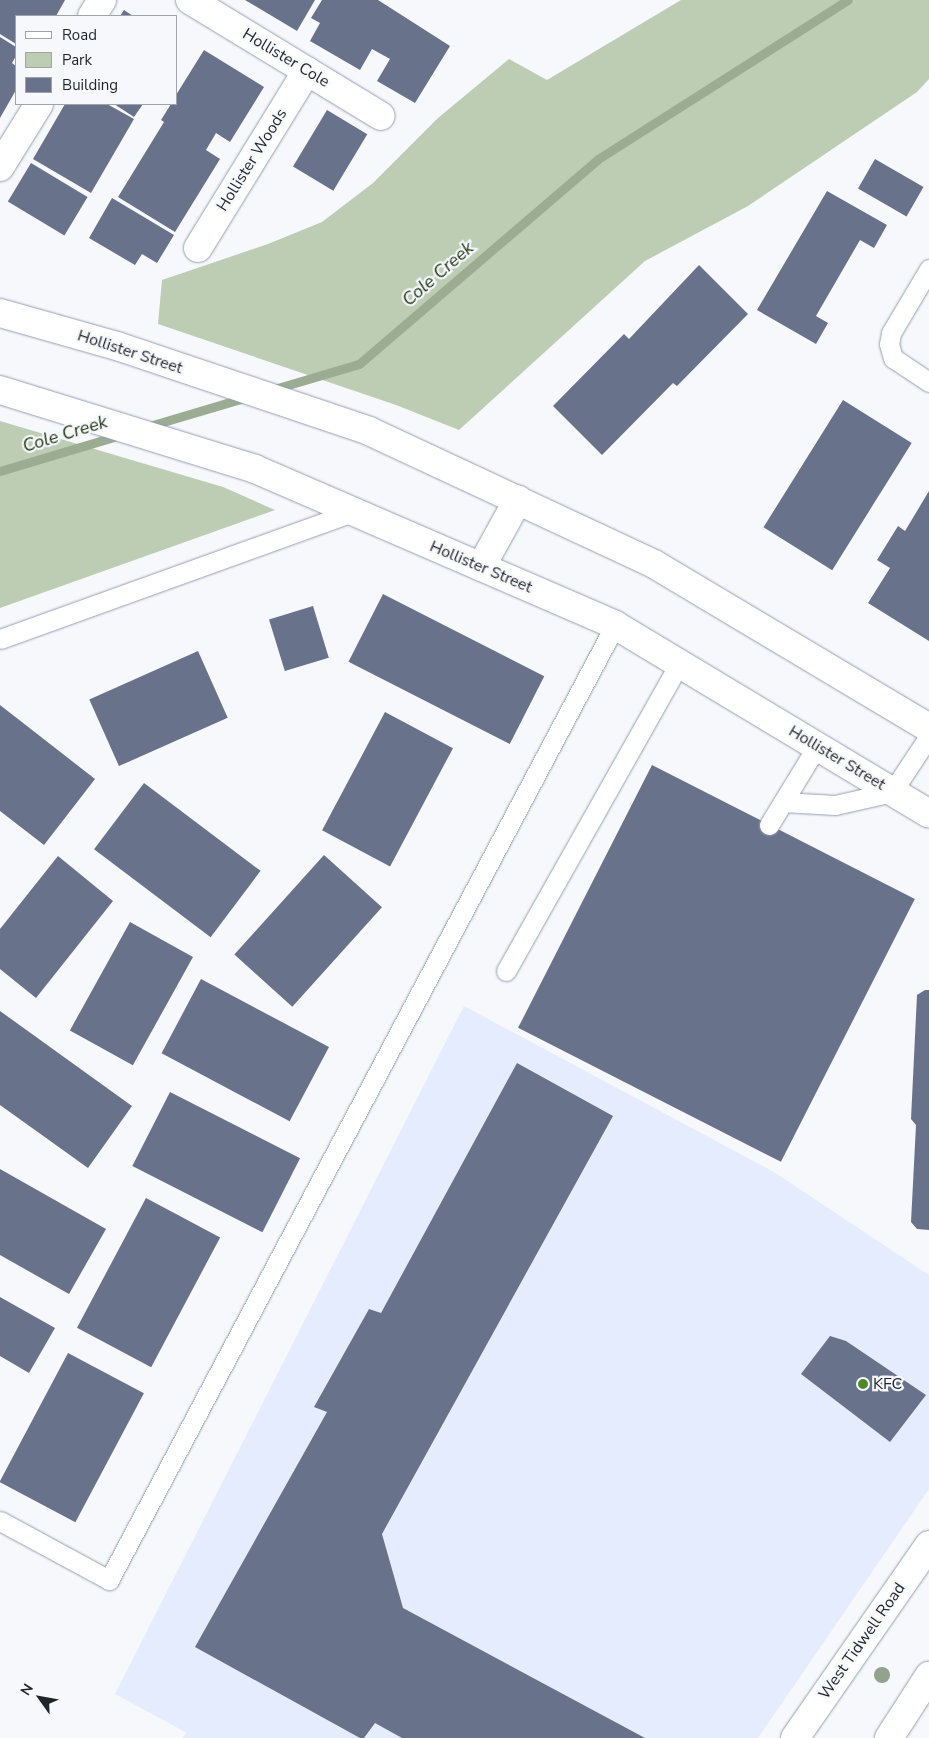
<!DOCTYPE html>
<style>
body{margin:0}
#map{position:relative;width:929px;height:1738px;overflow:hidden;background:#f6f8fc;font-family:"Nunito Sans",sans-serif}
div>[style]{position:absolute}
[style*='--x']{left:calc(var(--x)*1px);top:calc(var(--y)*1px);width:calc(var(--w)*1px);rotate:calc(var(--a)*1deg)}
.built>*{inset:0;background:#e5ecfd}
.green>*{inset:0;background:#bccdb3}
.stream>*{height:9px;margin:-4.5px;padding:0 4.5px;transform-origin:4.5px;border-radius:4.5px;background:#9bac93}
.building>*{inset:0;background:#68728b;transform-origin:0 0}
.roads{filter:drop-shadow(0 0 1px #959eb2) drop-shadow(0 0 1px #959eb2)}
.lane>*{height:19px;margin:-9.5px;padding:0 9.5px;transform-origin:9.5px;border-radius:9.5px;background:#fff}
.street>*{height:28px;margin:-14px;padding:0 14px;transform-origin:14px;border-radius:14px;background:#fff}
.secondary>*{height:28px;margin:-14px;padding:0 14px;transform-origin:14px;border-radius:14px;background:#fff}
.trees>*{width:16px;height:16px;margin:-8px;border-radius:50%;background:#92a28d}
.dots>*{width:14px;height:14px;translate:-50% -50%;box-sizing:border-box;border:2px solid #f6f8fc;border-radius:50%}
span{translate:-50% -50%;white-space:nowrap;text-align:center;line-height:1.15;-webkit-text-stroke:4.5px #f6f8fc;paint-order:stroke}
.street-label{font-size:16px;color:#1f232a}
.poi-label{font-size:16px;color:#1f232a}
.left{translate:0 -50%;text-align:left}
.water-label{font-size:18px;color:#1c340c;font-style:italic}
.legend{position:absolute;left:15px;top:15px;width:162px;height:90px;box-sizing:border-box;background:#f6f8fc;border:1px solid #a0a3a8;margin:0;padding:6px 9px;list-style:none;font-size:15px;color:#1f232a}
.legend li{display:flex;align-items:center;gap:10px;height:25px}
.legend b{width:25px;border:1px solid #a0a3a8}
.north{position:absolute;left:15px;top:1673px;width:50px;height:50px;-webkit-text-stroke:4px #f6f8fc;paint-order:stroke;rotate:302deg;font-size:14px;font-weight:700;line-height:20px;text-align:center;color:#1f232a}
.north::after{content:'';display:block;margin:auto;width:18px;height:22px;background:#1f232a;clip-path:polygon(50% 0,100% 100%,50% 72%,0 100%)}
</style>
<div id="map">
<div class="built">
<i style="clip-path:polygon(464px 1006px,774px 1172px,929px 1275px,929px 1489px,758px 1738px,182px 1738px,187px 1733px,115px 1694px)"></i>
</div>
<div class="green">
<i style="clip-path:polygon(681px 0,929px 0,929px 79px,917px 92px,748px 206px,645px 261px,459px 430px,396px 405px,158px 324px,162px 280px,268px 244px,322px 222px,373px 183px,438px 118px,509px 59px,547px 80px)"></i>
<i style="clip-path:polygon(0 421px,223px 487px,275px 510px,0 608px)"></i>
</div>
<div class="stream">
<i style="--x:271;--y:390;--w:92;--a:-16.5"></i>
<i style="--x:359;--y:364;--w:315;--a:-40.6"></i>
<i style="--x:598;--y:159;--w:296;--a:-32.5"></i>
<i style="--x:146;--y:427;--w:105;--a:-16.5"></i>
<i style="--x:0;--y:471;--w:125;--a:-16.7"></i>
</div>
<div class="building">
<i style="clip-path:polygon(0 0,65px 0,56px 16px,16px 16px,16px 44px,0 34px)"></i>
<i style="clip-path:polygon(245px 0,315px 0,297px 31px)"></i>
<i style="clip-path:polygon(322px 0,378px 0,450px 46px,415px 103px,377px 81px,390px 59px,372px 49px,360px 70px,310px 41px,320px 23px,311px 18px)"></i>
<i style="clip-path:polygon(124px 10px,133px 16px,120px 16px)"></i>
<i style="clip-path:polygon(0 37px,16px 47px,16px 56px,12px 63px,16px 66px,16px 90px,0 118px)"></i>
<i style="clip-path:polygon(204px 50px,264px 87px,230px 142px,216px 133px,206px 150px,220px 159px,175px 232px,118px 197px,164px 122px,161px 120px,171px 104px,176px 104px,176px 95px)"></i>
<i style="clip-path:polygon(65px 104px,107px 104px,134px 119px,91px 193px,33px 159px)"></i>
<i style="clip-path:polygon(114px 104px,143px 104px,134px 117px)"></i>
<i style="left:327px;top:110px;width:47px;height:66px;rotate:31deg"></i>
<i style="left:875px;top:159px;width:56px;height:34px;rotate:30deg"></i>
<i style="left:31px;top:163px;width:66px;height:45px;rotate:31deg"></i>
<i style="clip-path:polygon(827px 191px,887px 225px,874px 248px,860px 240px,816px 316px,828px 323px,816px 344px,757px 310px)"></i>
<i style="clip-path:polygon(112px 198px,174px 235px,157px 263px,142px 254px,135px 265px,89px 238px)"></i>
<i style="clip-path:polygon(699px 265px,748px 314px,677px 386px,673px 383px,602px 455px,553px 406px,624px 334px,629px 339px)"></i>
<i style="left:843px;top:400px;width:81px;height:150px;rotate:32deg"></i>
<i style="clip-path:polygon(929px 491px,929px 641px,868px 603px,890px 568px,877px 560px,898px 526px,905px 531px)"></i>
<i style="left:383px;top:594px;width:181px;height:76px;rotate:27deg"></i>
<i style="left:313px;top:606px;width:54px;height:46px;rotate:73deg"></i>
<i style="left:198px;top:651px;width:73px;height:119px;rotate:66deg"></i>
<i style="clip-path:polygon(0 705px,95px 779px,44px 845px,0 811px)"></i>
<i style="left:385px;top:712px;width:77px;height:134px;rotate:28deg"></i>
<i style="left:652px;top:765px;width:295px;height:295px;rotate:27deg"></i>
<i style="left:144px;top:783px;width:146px;height:83px;rotate:37deg"></i>
<i style="left:324px;top:855px;width:78px;height:134px;rotate:42deg"></i>
<i style="clip-path:polygon(58px 856px,113px 901px,36px 998px,0 969px,0 929px)"></i>
<i style="left:130px;top:922px;width:72px;height:124px;rotate:29deg"></i>
<i style="left:201px;top:979px;width:145px;height:84px;rotate:28deg"></i>
<i style="clip-path:polygon(925px 990px,929px 990px,929px 1230px,917px 1229px,911px 1222px,916px 1125px,911px 1119px,917px 995px)"></i>
<i style="clip-path:polygon(0 1011px,132px 1106px,88px 1168px,0 1105px)"></i>
<i style="clip-path:polygon(517px 1063px,613px 1116px,382px 1534px,403px 1608px,645px 1738px,402px 1738px,375px 1723px,364px 1738px,360px 1738px,195px 1647px,327px 1412px,314px 1407px,369px 1309px,381px 1313px)"></i>
<i style="left:170px;top:1092px;width:146px;height:83px;rotate:27deg"></i>
<i style="clip-path:polygon(0 1169px,106px 1229px,69px 1294px,0 1255px)"></i>
<i style="left:146px;top:1198px;width:84px;height:147px;rotate:28deg"></i>
<i style="clip-path:polygon(0 1297px,55px 1328px,29px 1373px,0 1356px)"></i>
<i style="clip-path:polygon(830px 1336px,846px 1341px,926px 1395px,890px 1442px,801px 1374px)"></i>
<i style="left:68px;top:1353px;width:86px;height:146px;rotate:28deg"></i>
</div>
<div class="roads">
<div class="lane">
<i style="--x:929;--y:269;--w:74;--a:120.7"></i>
<i style="--x:891;--y:333;--w:11;--a:100"></i>
<i style="--x:889;--y:344;--w:15;--a:74"></i>
<i style="--x:893;--y:358;--w:43;--a:33.7"></i>
<i style="--x:0;--y:639;--w:374;--a:-19.8"></i>
<i style="--x:783;--y:802;--w:52;--a:3.3"></i>
<i style="--x:835;--y:805;--w:58;--a:-12.8"></i>
<i style="--x:892;--y:792;--w:67;--a:-56.5"></i>
<i style="--x:769;--y:825;--w:92;--a:-58.7"></i>
<i style="--x:506;--y:971;--w:352;--a:-60.6"></i>
<i style="--x:0;--y:1521;--w:124;--a:28.4"></i>
<i style="--x:109;--y:1580;--w:1081;--a:-62.08"></i>
</div>
<div class="street">
<i style="--x:190;--y:0;--w:223;--a:31.3"></i>
<i style="--x:92;--y:16;--w:19;--a:-58"></i>
<i style="--x:0;--y:167;--w:74;--a:-58.2"></i>
<i style="--x:198;--y:248;--w:208;--a:-58.4"></i>
</div>
<div class="secondary">
<i style="--x:0;--y:313;--w:122;--a:15.8"></i>
<i style="--x:117;--y:346;--w:266;--a:18.6"></i>
<i style="--x:369;--y:431;--w:315;--a:25"></i>
<i style="--x:654;--y:564;--w:320;--a:30.8"></i>
<i style="--x:0;--y:390;--w:267;--a:17.2"></i>
<i style="--x:255;--y:469;--w:392;--a:23.4"></i>
<i style="--x:615;--y:625;--w:366;--a:31"></i>
<i style="--x:481;--y:567;--w:77;--a:-61.1"></i>
<i style="--x:795;--y:1738;--w:235;--a:-55.2"></i>
<i style="--x:889;--y:1738;--w:74;--a:-57.2"></i>
</div>
</div>
<div class="trees">
<i style="left:882px;top:1675px"></i>
</div>
<div class="dots">
<i style="left:863px;top:1384px;background:#4f8926"></i>
</div>
<div class="street-label">
<span style="left:286px;top:58px;rotate:31deg">Hollister Cole</span>
<span style="left:252px;top:160px;rotate:-58deg">Hollister Woods</span>
<span style="left:130px;top:352px;rotate:18deg">Hollister Street</span>
<span style="left:481px;top:567px;rotate:23deg">Hollister Street</span>
<span style="left:837px;top:758px;rotate:31deg">Hollister Street</span>
<span style="left:862px;top:1641px;rotate:-55deg">West Tidwell Road</span>
</div>
<div class="poi-label">
<span class="left" style="left:873px;top:1384px">KFC</span>
</div>
<div class="water-label">
<span style="left:438px;top:274px;rotate:-41deg">Cole Creek</span>
<span style="left:65px;top:434px;rotate:-17deg">Cole Creek</span>
</div>
<ul class="legend">
<li><b style="height:6px;background:#fff"></b>Road</li>
<li><b style="height:14px;background:#bccdb3"></b>Park</li>
<li><b style="height:14px;background:#68728b"></b>Building</li>
</ul>
<div class="north">N</div>
</div>
